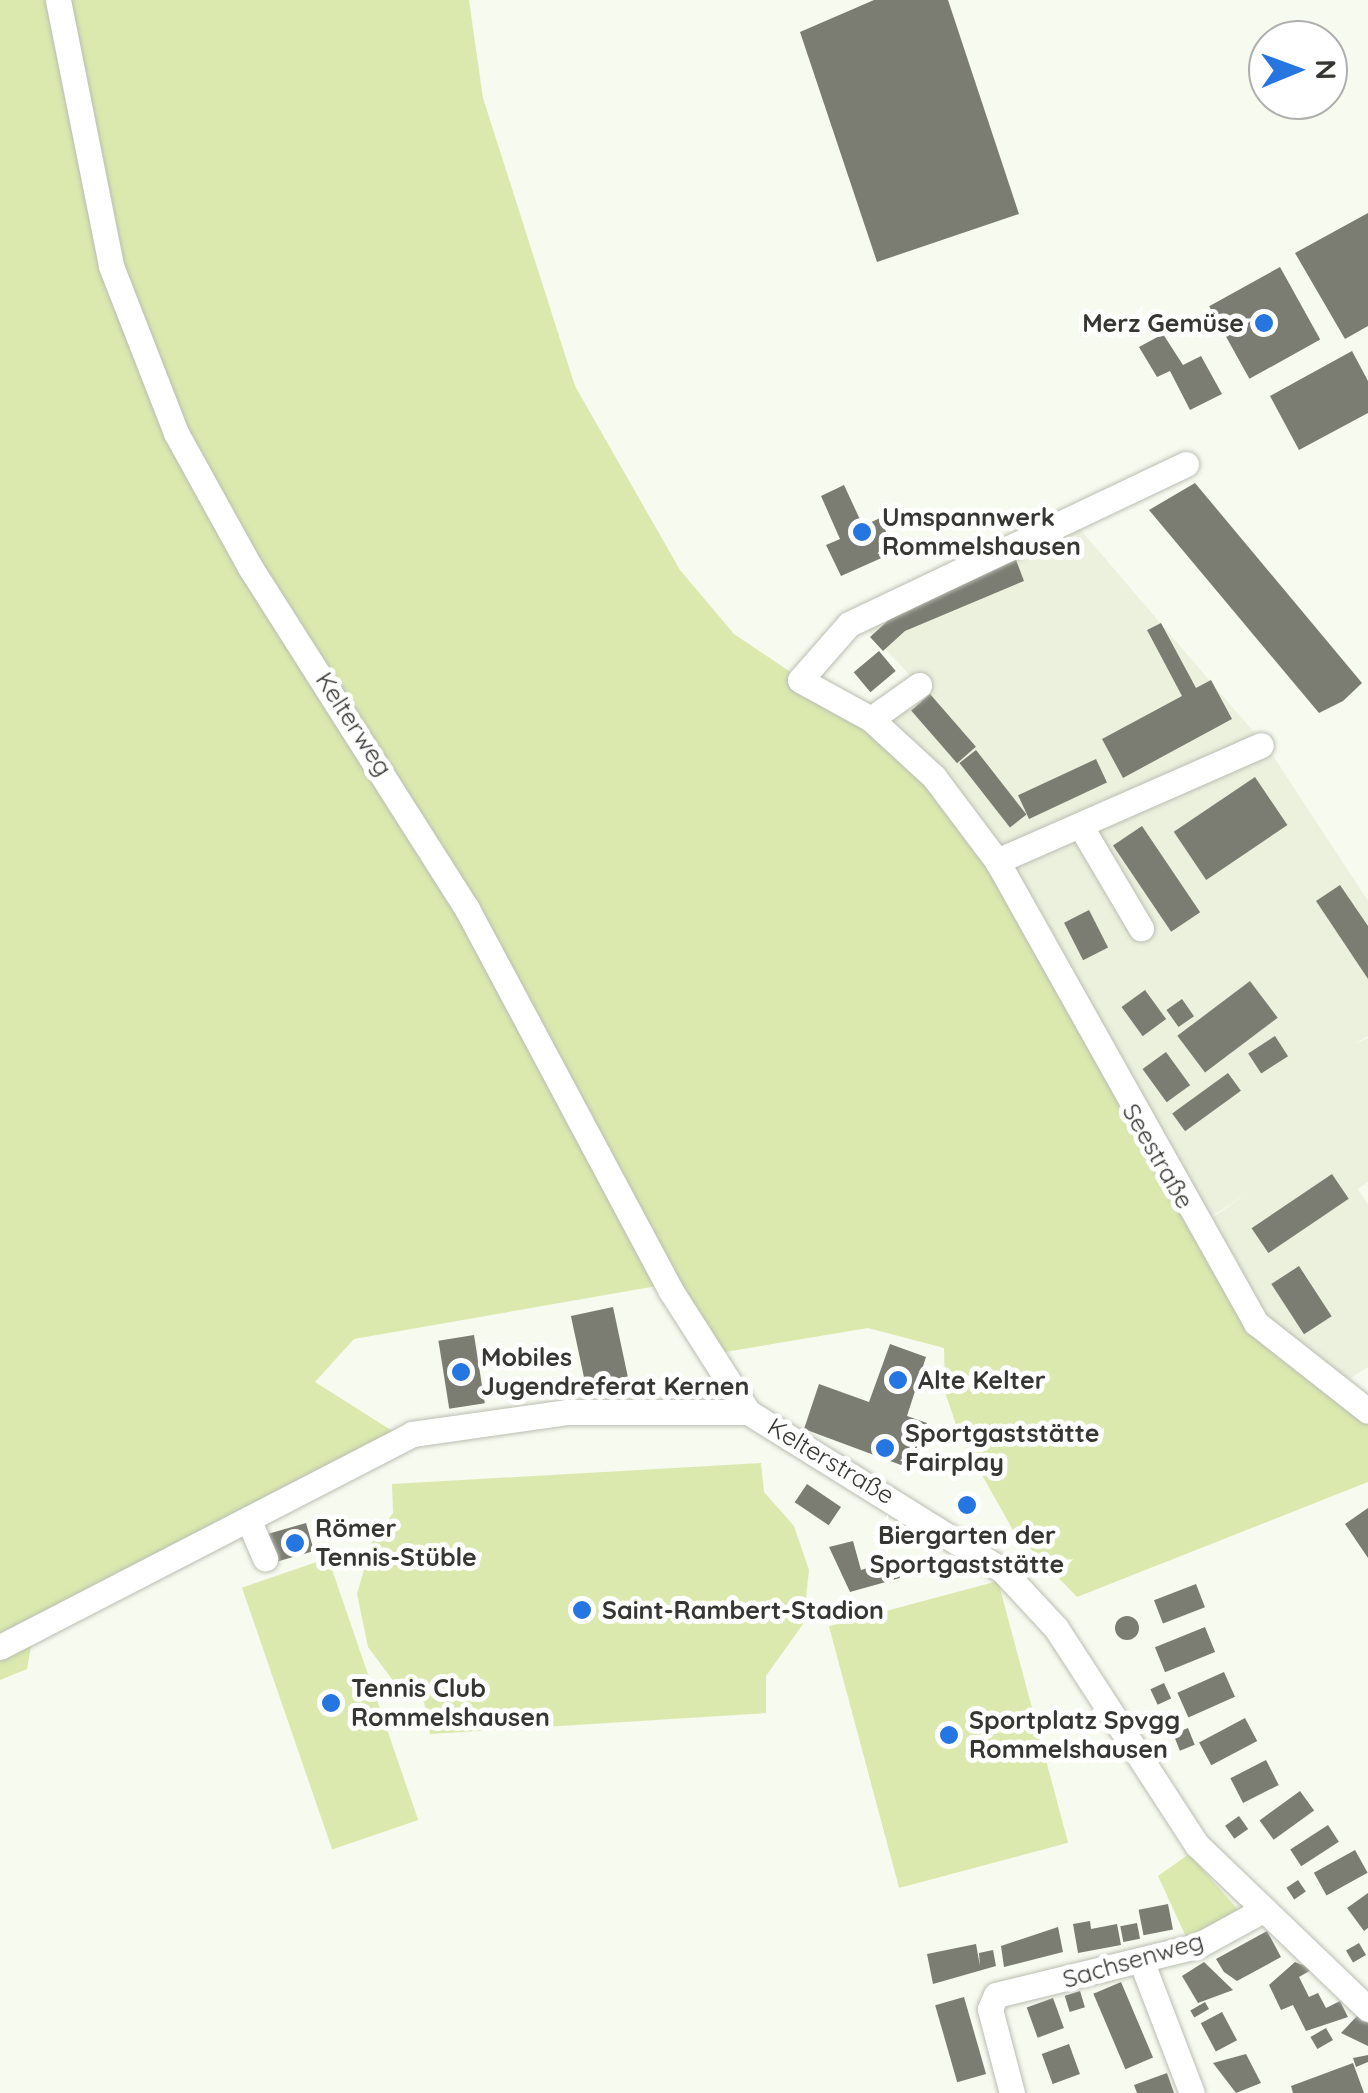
<!DOCTYPE html>
<meta charset="utf-8">
<style>
body{margin:0}
#map{position:relative;width:1368px;height:2093px;overflow:hidden;background:#f7faef;font-family:Quicksand,sans-serif}
div>[style]{position:absolute}
[style*='--x']{left:calc(var(--x)*1px);top:calc(var(--y)*1px);width:calc(var(--w)*1px);rotate:calc(var(--a)*1deg)}
.built>*{inset:0;background:#ecf1de}
.green>*{inset:0;background:#dbe9af;transform-origin:0 0}
.building>*{inset:0;background:#7b7d73;transform-origin:0 0}
.round{border-radius:50%}
.roads{filter:drop-shadow(0 0 2px #babdb2) drop-shadow(0 0 2px #babdb2)}
.minor>*{height:25px;margin:-12.5px;padding:0 12.5px;transform-origin:12.5px;border-radius:12.5px;background:#fff}
.dots>*{width:28px;height:28px;translate:-50% -50%;box-sizing:border-box;border:5px solid #fff;border-radius:50%}
span{translate:-50% -50%;white-space:nowrap;text-align:center;line-height:1.15;-webkit-text-stroke:10px #fff;paint-order:stroke}
.poi-label{font-size:25px;color:#363733;font-weight:700}
.right{translate:-100% -50%;text-align:right}
.left{translate:0 -50%;text-align:left}
.street-label{font-size:25px;color:#363733}
.north{position:absolute;left:1248px;top:20px;width:100px;height:100px;box-sizing:border-box;background:#fff;border:2px solid #afafad;border-radius:50%;rotate:89deg;font-size:28px;font-weight:700;line-height:40px;text-align:center;color:#363733}
.north::after{content:'';display:block;margin:auto;width:35px;height:45px;background:#2576e1;clip-path:polygon(50% 0,100% 100%,50% 72%,0 100%)}
</style>
<div id="map">
<div class="built">
<i style="clip-path:polygon(1073px 521px,1258px 737px,999px 851px,888px 720px,919px 685px,863px 625px)"></i>
<i style="clip-path:polygon(1268px 748px,1368px 901px,1368px 1036px,1353px 1045px,1368px 1038px,1368px 1182px,1358px 1189px,1368px 1205px,1368px 1367px,1344px 1382px,1262px 1320px,1203px 1224px,1249px 1192px,1203px 1222px,1007px 865px)"></i>
</div>
<div class="green">
<i style="clip-path:polygon(0 0,469px 0,483px 98px,575px 386px,680px 570px,734px 634px,792px 673px,788px 683px,864px 729px,931px 788px,993px 869px,1251px 1326px,1368px 1421px,1368px 1482px,1077px 1597px,1014px 1532px,959px 1434px,945px 1392px,944px 1348px,868px 1328px,719px 1353px,674px 1283px,354px 1339px,315px 1382px,394px 1432px,0 1637px)"></i>
<i style="clip-path:polygon(761px 1463px,764px 1492px,794px 1526px,809px 1570px,803px 1624px,766px 1676px,766px 1713px,430px 1734px,424px 1702px,400px 1690px,368px 1647px,357px 1594px,372px 1542px,393px 1513px,392px 1484px)"></i>
<i style="left:328px;top:1558px;width:277px;height:91px;rotate:71deg"></i>
<i style="left:998px;top:1581px;width:271px;height:175px;rotate:75deg"></i>
<i style="clip-path:polygon(32px 1641px,27px 1669px,0 1680px,0 1656px)"></i>
<i style="clip-path:polygon(1189px 1854px,1241px 1913px,1187px 1939px,1158px 1876px)"></i>
</div>
<div class="building">
<i style="clip-path:polygon(874px 0,948px 0,1019px 214px,877px 262px,800px 32px)"></i>
<i style="clip-path:polygon(1368px 213px,1368px 326px,1345px 339px,1295px 253px)"></i>
<i style="left:1280px;top:267px;width:83px;height:81px;rotate:61deg"></i>
<i style="clip-path:polygon(1163px 334px,1183px 365px,1201px 356px,1222px 394px,1190px 410px,1170px 371px,1157px 377px,1139px 347px)"></i>
<i style="clip-path:polygon(1352px 351px,1368px 381px,1368px 413px,1299px 450px,1270px 396px)"></i>
<i style="clip-path:polygon(1195px 483px,1362px 683px,1343px 701px,1319px 713px,1149px 510px)"></i>
<i style="clip-path:polygon(844px 485px,863px 526px,880px 518px,895px 552px,841px 576px,826px 545px,840px 539px,821px 496px)"></i>
<i style="clip-path:polygon(1016px 560px,1024px 581px,905px 631px,883px 651px,870px 637px,893px 616px)"></i>
<i style="clip-path:polygon(1161px 623px,1196px 688px,1211px 680px,1232px 719px,1123px 778px,1102px 739px,1182px 696px,1147px 630px)"></i>
<i style="left:879px;top:651px;width:26px;height:33px;rotate:50deg"></i>
<i style="left:930px;top:694px;width:70px;height:25px;rotate:49deg"></i>
<i style="left:976px;top:750px;width:82px;height:21px;rotate:52deg"></i>
<i style="left:1096px;top:759px;width:26px;height:86px;rotate:65deg"></i>
<i style="left:1255px;top:777px;width:58px;height:98px;rotate:56deg"></i>
<i style="left:1142px;top:826px;width:104px;height:35px;rotate:56deg"></i>
<i style="clip-path:polygon(1340px 885px,1368px 926px,1368px 979px,1316px 901px)"></i>
<i style="left:1089px;top:910px;width:42px;height:28px;rotate:63deg"></i>
<i style="left:1250px;top:981px;width:46px;height:91px;rotate:53deg"></i>
<i style="left:1145px;top:990px;width:36px;height:29px;rotate:54deg"></i>
<i style="left:1182px;top:999px;width:21px;height:19px;rotate:55deg"></i>
<i style="left:1275px;top:1036px;width:24px;height:32px;rotate:57deg"></i>
<i style="left:1166px;top:1052px;width:41px;height:29px;rotate:54deg"></i>
<i style="left:1228px;top:1073px;width:22px;height:69px;rotate:54deg"></i>
<i style="left:1332px;top:1174px;width:30px;height:97px;rotate:56deg"></i>
<i style="left:1299px;top:1266px;width:60px;height:33px;rotate:57deg"></i>
<i style="left:613px;top:1307px;width:75px;height:43px;rotate:78deg"></i>
<i style="left:474px;top:1335px;width:69px;height:36px;rotate:81deg"></i>
<i style="clip-path:polygon(890px 1344px,926px 1357px,907px 1416px,927px 1423px,909px 1468px,804px 1429px,819px 1384px,869px 1402px)"></i>
<i style="left:807px;top:1484px;width:41px;height:22px;rotate:34deg"></i>
<i style="clip-path:polygon(1368px 1508px,1368px 1558px,1345px 1524px)"></i>
<i style="left:306px;top:1523px;width:29px;height:39px;rotate:74deg"></i>
<i style="clip-path:polygon(853px 1541px,861px 1570px,895px 1560px,900px 1578px,850px 1592px,829px 1547px)"></i>
<i style="left:1196px;top:1584px;width:25px;height:45px;rotate:69deg"></i>
<i class="round" style="left:1115px;top:1616px;width:24px;height:24px"></i>
<i style="left:1205px;top:1627px;width:27px;height:54px;rotate:68deg"></i>
<i style="left:1224px;top:1672px;width:27px;height:51px;rotate:66deg"></i>
<i style="left:1164px;top:1683px;width:17px;height:15px;rotate:65deg"></i>
<i style="left:1245px;top:1718px;width:26px;height:52px;rotate:62deg"></i>
<i style="left:1188px;top:1728px;width:18px;height:16px;rotate:68deg"></i>
<i style="left:1266px;top:1760px;width:28px;height:40px;rotate:63deg"></i>
<i style="left:1300px;top:1791px;width:24px;height:50px;rotate:54deg"></i>
<i style="left:1239px;top:1816px;width:16px;height:17px;rotate:55deg"></i>
<i style="left:1328px;top:1825px;width:20px;height:45px;rotate:57deg"></i>
<i style="left:1355px;top:1850px;width:26px;height:47px;rotate:61deg"></i>
<i style="left:1298px;top:1880px;width:14px;height:14px;rotate:56deg"></i>
<i style="clip-path:polygon(1368px 1893px,1368px 1928px,1364px 1931px,1347px 1908px)"></i>
<i style="left:1168px;top:1904px;width:26px;height:30px;rotate:79deg"></i>
<i style="clip-path:polygon(1090px 1921px,1091px 1929px,1117px 1924px,1121px 1945px,1078px 1953px,1073px 1924px)"></i>
<i style="left:1137px;top:1923px;width:16px;height:17px;rotate:79deg"></i>
<i style="clip-path:polygon(1058px 1927px,1063px 1952px,1004px 1967px,1001px 1946px)"></i>
<i style="clip-path:polygon(1267px 1931px,1281px 1957px,1237px 1981px,1224px 1972px,1216px 1959px)"></i>
<i style="left:1359px;top:1943px;width:14px;height:15px;rotate:60deg"></i>
<i style="clip-path:polygon(976px 1944px,980px 1966px,979px 1953px,993px 1950px,996px 1966px,933px 1984px,927px 1954px)"></i>
<i style="clip-path:polygon(1204px 1962px,1233px 1990px,1198px 2003px,1182px 1976px)"></i>
<i style="clip-path:polygon(1295px 1962px,1313px 1969px,1299px 1977px,1309px 1997px,1318px 1993px,1326px 2008px,1340px 2001px,1348px 2017px,1306px 2031px,1293px 2005px,1281px 2010px,1269px 1985px)"></i>
<i style="left:1121px;top:1982px;width:82px;height:30px;rotate:67deg"></i>
<i style="left:1080px;top:1991px;width:17px;height:16px;rotate:73deg"></i>
<i style="left:964px;top:1997px;width:80px;height:30px;rotate:74deg"></i>
<i style="left:1053px;top:1998px;width:32px;height:28px;rotate:70deg"></i>
<i style="left:1205px;top:2002px;width:8px;height:17px;rotate:60deg"></i>
<i style="left:1222px;top:2012px;width:32px;height:24px;rotate:62deg"></i>
<i style="clip-path:polygon(1358px 2015px,1368px 2023px,1368px 2046px,1341px 2033px)"></i>
<i style="left:1326px;top:2028px;width:14px;height:18px;rotate:60deg"></i>
<i style="left:1069px;top:2044px;width:32px;height:29px;rotate:70deg"></i>
<i style="clip-path:polygon(1246px 2054px,1261px 2083px,1236px 2093px,1213px 2063px)"></i>
<i style="clip-path:polygon(1368px 2055px,1368px 2062px,1356px 2067px,1353px 2058px)"></i>
<i style="clip-path:polygon(1353px 2063px,1364px 2093px,1293px 2093px,1291px 2086px)"></i>
<i style="clip-path:polygon(1167px 2073px,1174px 2093px,1137px 2093px,1134px 2085px)"></i>
</div>
<div class="roads">
<div class="minor">
<i style="--x:58;--y:0;--w:271;--a:78.7"></i>
<i style="--x:111;--y:266;--w:179;--a:68.7"></i>
<i style="--x:176;--y:433;--w:153;--a:61.1"></i>
<i style="--x:250;--y:567;--w:405;--a:57.6"></i>
<i style="--x:467;--y:909;--w:433;--a:61.9"></i>
<i style="--x:671;--y:1291;--w:143;--a:57.5"></i>
<i style="--x:1186;--y:464;--w:373;--a:154.6"></i>
<i style="--x:849;--y:624;--w:74;--a:131.2"></i>
<i style="--x:800;--y:680;--w:81;--a:28.8"></i>
<i style="--x:871;--y:719;--w:86;--a:42.6"></i>
<i style="--x:934;--y:777;--w:105;--a:53.1"></i>
<i style="--x:997;--y:861;--w:530;--a:60.72"></i>
<i style="--x:1256;--y:1323;--w:142;--a:38.2"></i>
<i style="--x:871;--y:719;--w:59;--a:-35.3"></i>
<i style="--x:1080;--y:825;--w:120;--a:59.4"></i>
<i style="--x:997;--y:861;--w:288;--a:-23.7"></i>
<i style="--x:248;--y:1519;--w:43;--a:66.4"></i>
<i style="--x:0;--y:1647;--w:464;--a:-27.3"></i>
<i style="--x:412;--y:1434;--w:156;--a:-8.1"></i>
<i style="--x:566;--y:1412;--w:182;--a:0"></i>
<i style="--x:748;--y:1412;--w:301;--a:31.9"></i>
<i style="--x:1003;--y:1571;--w:78;--a:47.1"></i>
<i style="--x:1056;--y:1628;--w:259;--a:57"></i>
<i style="--x:1197;--y:1845;--w:237;--a:43.8"></i>
<i style="--x:1142;--y:1963;--w:139;--a:69"></i>
<i style="--x:1012;--y:2093;--w:87;--a:-104.7"></i>
<i style="--x:990;--y:2009;--w:15;--a:-67"></i>
<i style="--x:996;--y:1995;--w:207;--a:-13.7"></i>
<i style="--x:1197;--y:1946;--w:75;--a:-28.6"></i>
</div>
</div>
<div class="dots">
<i style="left:1264px;top:323px;background:#2576e1"></i>
<i style="left:862px;top:532px;background:#2576e1"></i>
<i style="left:461px;top:1372px;background:#2576e1"></i>
<i style="left:898px;top:1380px;background:#2576e1"></i>
<i style="left:885px;top:1448px;background:#2576e1"></i>
<i style="left:967px;top:1505px;background:#2576e1"></i>
<i style="left:295px;top:1543px;background:#2576e1"></i>
<i style="left:582px;top:1610px;background:#2576e1"></i>
<i style="left:331px;top:1703px;background:#2576e1"></i>
<i style="left:949px;top:1735px;background:#2576e1"></i>
</div>
<div class="poi-label">
<span class="right" style="left:1244px;top:323px">Merz Gemüse</span>
<span class="left" style="left:882px;top:532px">Umspannwerk<br>Rommelshausen</span>
<span class="left" style="left:481px;top:1372px">Mobiles<br>Jugendreferat Kernen</span>
<span class="left" style="left:918px;top:1380px">Alte Kelter</span>
<span class="left" style="left:905px;top:1448px">Sportgaststätte<br>Fairplay</span>
<span class="left" style="left:315px;top:1543px">Römer<br>Tennis-Stüble</span>
<span style="left:967px;top:1550px">Biergarten der<br>Sportgaststätte</span>
<span class="left" style="left:602px;top:1610px">Saint-Rambert-Stadion</span>
<span class="left" style="left:351px;top:1703px">Tennis Club<br>Rommelshausen</span>
<span class="left" style="left:969px;top:1735px">Sportplatz Spvgg<br>Rommelshausen</span>
</div>
<div class="street-label">
<span style="left:354px;top:724px;rotate:57deg">Kelterweg</span>
<span style="left:1158px;top:1156px;rotate:60deg">Seestraße</span>
<span style="left:831px;top:1461px;rotate:31deg">Kelterstraße</span>
<span style="left:1133px;top:1960px;rotate:-16deg">Sachsenweg</span>
</div>
<div class="north">N</div>
</div>
